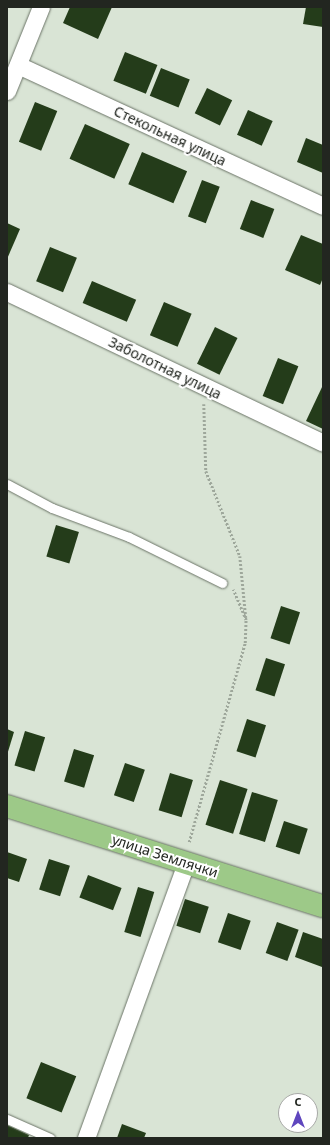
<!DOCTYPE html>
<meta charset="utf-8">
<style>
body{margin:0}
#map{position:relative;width:330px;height:1145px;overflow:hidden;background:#d9e4d5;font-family:"Noto Sans",sans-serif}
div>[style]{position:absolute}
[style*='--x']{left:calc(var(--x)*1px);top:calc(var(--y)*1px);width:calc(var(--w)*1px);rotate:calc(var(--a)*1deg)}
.building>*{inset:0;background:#243c1a;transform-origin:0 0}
.path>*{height:2.5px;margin-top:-1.25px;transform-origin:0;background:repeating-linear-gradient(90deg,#9ea79b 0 2px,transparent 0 4px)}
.roads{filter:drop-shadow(0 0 1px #6b7467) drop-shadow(0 0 1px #6b7467)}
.lane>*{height:9px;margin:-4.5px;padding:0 4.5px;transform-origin:4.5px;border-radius:4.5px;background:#fff}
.street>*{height:17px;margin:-8.5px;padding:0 8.5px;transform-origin:8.5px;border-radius:8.5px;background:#fff}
.primary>*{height:22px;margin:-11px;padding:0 11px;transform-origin:11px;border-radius:11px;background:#9dc988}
span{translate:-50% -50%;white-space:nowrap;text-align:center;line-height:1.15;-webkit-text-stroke:4px #fff;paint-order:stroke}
.street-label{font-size:14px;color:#222620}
.frame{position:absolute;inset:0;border:8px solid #222620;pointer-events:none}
.north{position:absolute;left:278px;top:1093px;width:40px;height:40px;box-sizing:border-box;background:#fff;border:1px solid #a7a8a6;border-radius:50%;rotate:0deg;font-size:11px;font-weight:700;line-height:16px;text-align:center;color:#222620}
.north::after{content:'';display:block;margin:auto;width:14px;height:18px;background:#5f46be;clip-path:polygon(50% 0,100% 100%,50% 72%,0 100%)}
</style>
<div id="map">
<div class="building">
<i style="clip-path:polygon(70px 7px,112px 7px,98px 39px,63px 23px)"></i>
<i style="clip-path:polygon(306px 7px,323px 7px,323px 27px,303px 24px)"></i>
<i style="left:125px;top:52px;width:35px;height:31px;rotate:22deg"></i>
<i style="left:161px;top:68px;width:31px;height:30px;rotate:22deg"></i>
<i style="left:207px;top:88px;width:28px;height:28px;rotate:26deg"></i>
<i style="left:35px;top:102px;width:24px;height:43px;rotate:22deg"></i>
<i style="left:248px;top:110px;width:27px;height:27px;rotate:24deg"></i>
<i style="left:85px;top:124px;width:49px;height:38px;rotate:24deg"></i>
<i style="clip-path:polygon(306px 138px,323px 145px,323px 173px,297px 162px)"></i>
<i style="left:142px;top:152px;width:49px;height:35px;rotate:23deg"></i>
<i style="left:202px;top:180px;width:19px;height:39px;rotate:21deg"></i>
<i style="left:251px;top:200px;width:25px;height:31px;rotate:21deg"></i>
<i style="clip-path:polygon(7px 223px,20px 229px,7px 259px)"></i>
<i style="clip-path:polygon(301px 235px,323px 244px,323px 278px,320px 285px,285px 270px)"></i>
<i style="left:50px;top:247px;width:29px;height:37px;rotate:22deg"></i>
<i style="left:92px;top:281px;width:48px;height:24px;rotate:23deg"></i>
<i style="left:164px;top:302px;width:30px;height:36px;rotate:23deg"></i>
<i style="left:215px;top:327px;width:25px;height:41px;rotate:26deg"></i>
<i style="left:278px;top:358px;width:22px;height:41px;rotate:22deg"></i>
<i style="clip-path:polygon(323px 385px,323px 429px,306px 421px)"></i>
<i style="left:56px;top:525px;width:24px;height:33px;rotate:17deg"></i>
<i style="left:281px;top:606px;width:20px;height:34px;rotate:18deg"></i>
<i style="left:266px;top:658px;width:20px;height:34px;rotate:18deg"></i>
<i style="left:247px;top:719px;width:20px;height:34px;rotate:18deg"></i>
<i style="clip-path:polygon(7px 729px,14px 732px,7px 755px)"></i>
<i style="left:25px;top:731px;width:21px;height:36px;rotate:17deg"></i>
<i style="left:74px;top:749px;width:21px;height:34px;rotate:17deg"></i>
<i style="left:125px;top:763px;width:21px;height:34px;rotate:19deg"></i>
<i style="left:170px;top:773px;width:24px;height:39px;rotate:17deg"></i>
<i style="left:220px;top:780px;width:29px;height:47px;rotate:18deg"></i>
<i style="left:252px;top:792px;width:27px;height:44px;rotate:17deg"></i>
<i style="left:284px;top:821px;width:25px;height:27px;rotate:18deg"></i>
<i style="clip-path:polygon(7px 852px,27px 859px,19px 882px,7px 878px)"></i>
<i style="left:49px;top:859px;width:22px;height:32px;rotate:18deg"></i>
<i style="left:88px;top:875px;width:36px;height:24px;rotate:21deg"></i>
<i style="left:138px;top:887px;width:17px;height:47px;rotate:17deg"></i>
<i style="left:185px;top:899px;width:25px;height:28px;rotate:18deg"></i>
<i style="left:228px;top:913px;width:24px;height:31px;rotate:19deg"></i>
<i style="left:277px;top:922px;width:23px;height:33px;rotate:20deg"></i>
<i style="clip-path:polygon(303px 932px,323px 939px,322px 967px,295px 957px)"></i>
<i style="left:41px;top:1062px;width:38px;height:39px;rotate:22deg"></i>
<i style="clip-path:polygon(122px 1124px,146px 1133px,144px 1138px,117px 1138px)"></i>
<i style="clip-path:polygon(7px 1125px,29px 1135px,28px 1138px,7px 1138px)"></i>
</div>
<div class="path">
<i style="--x:204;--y:404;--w:67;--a:88.3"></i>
<i style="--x:206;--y:471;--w:92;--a:68.2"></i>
<i style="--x:240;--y:556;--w:62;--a:84.5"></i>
<i style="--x:189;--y:842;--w:207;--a:-74.3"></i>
<i style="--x:245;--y:643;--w:23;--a:-88"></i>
<i style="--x:246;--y:620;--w:33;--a:-113"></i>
</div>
<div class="roads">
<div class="lane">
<i style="--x:7;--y:484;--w:51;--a:28.1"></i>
<i style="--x:52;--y:508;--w:82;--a:20.6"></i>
<i style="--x:129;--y:537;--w:104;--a:26.3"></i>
<i style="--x:7;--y:1119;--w:47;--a:23.8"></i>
</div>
<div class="street">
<i style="--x:18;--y:65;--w:336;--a:24.8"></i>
<i style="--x:7;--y:91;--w:91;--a:-68"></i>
<i style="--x:7;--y:292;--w:350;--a:25.5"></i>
<i style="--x:86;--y:1138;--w:293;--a:-70"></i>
</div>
<div class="primary">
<i style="--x:7;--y:806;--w:331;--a:17.6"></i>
</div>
</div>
<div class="street-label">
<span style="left:170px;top:136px;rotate:25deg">Стекольная улица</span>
<span style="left:165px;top:368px;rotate:26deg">Заболотная улица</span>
<span style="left:165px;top:856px;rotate:18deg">улица Землячки</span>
</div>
<div class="frame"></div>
<div class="north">С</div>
</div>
